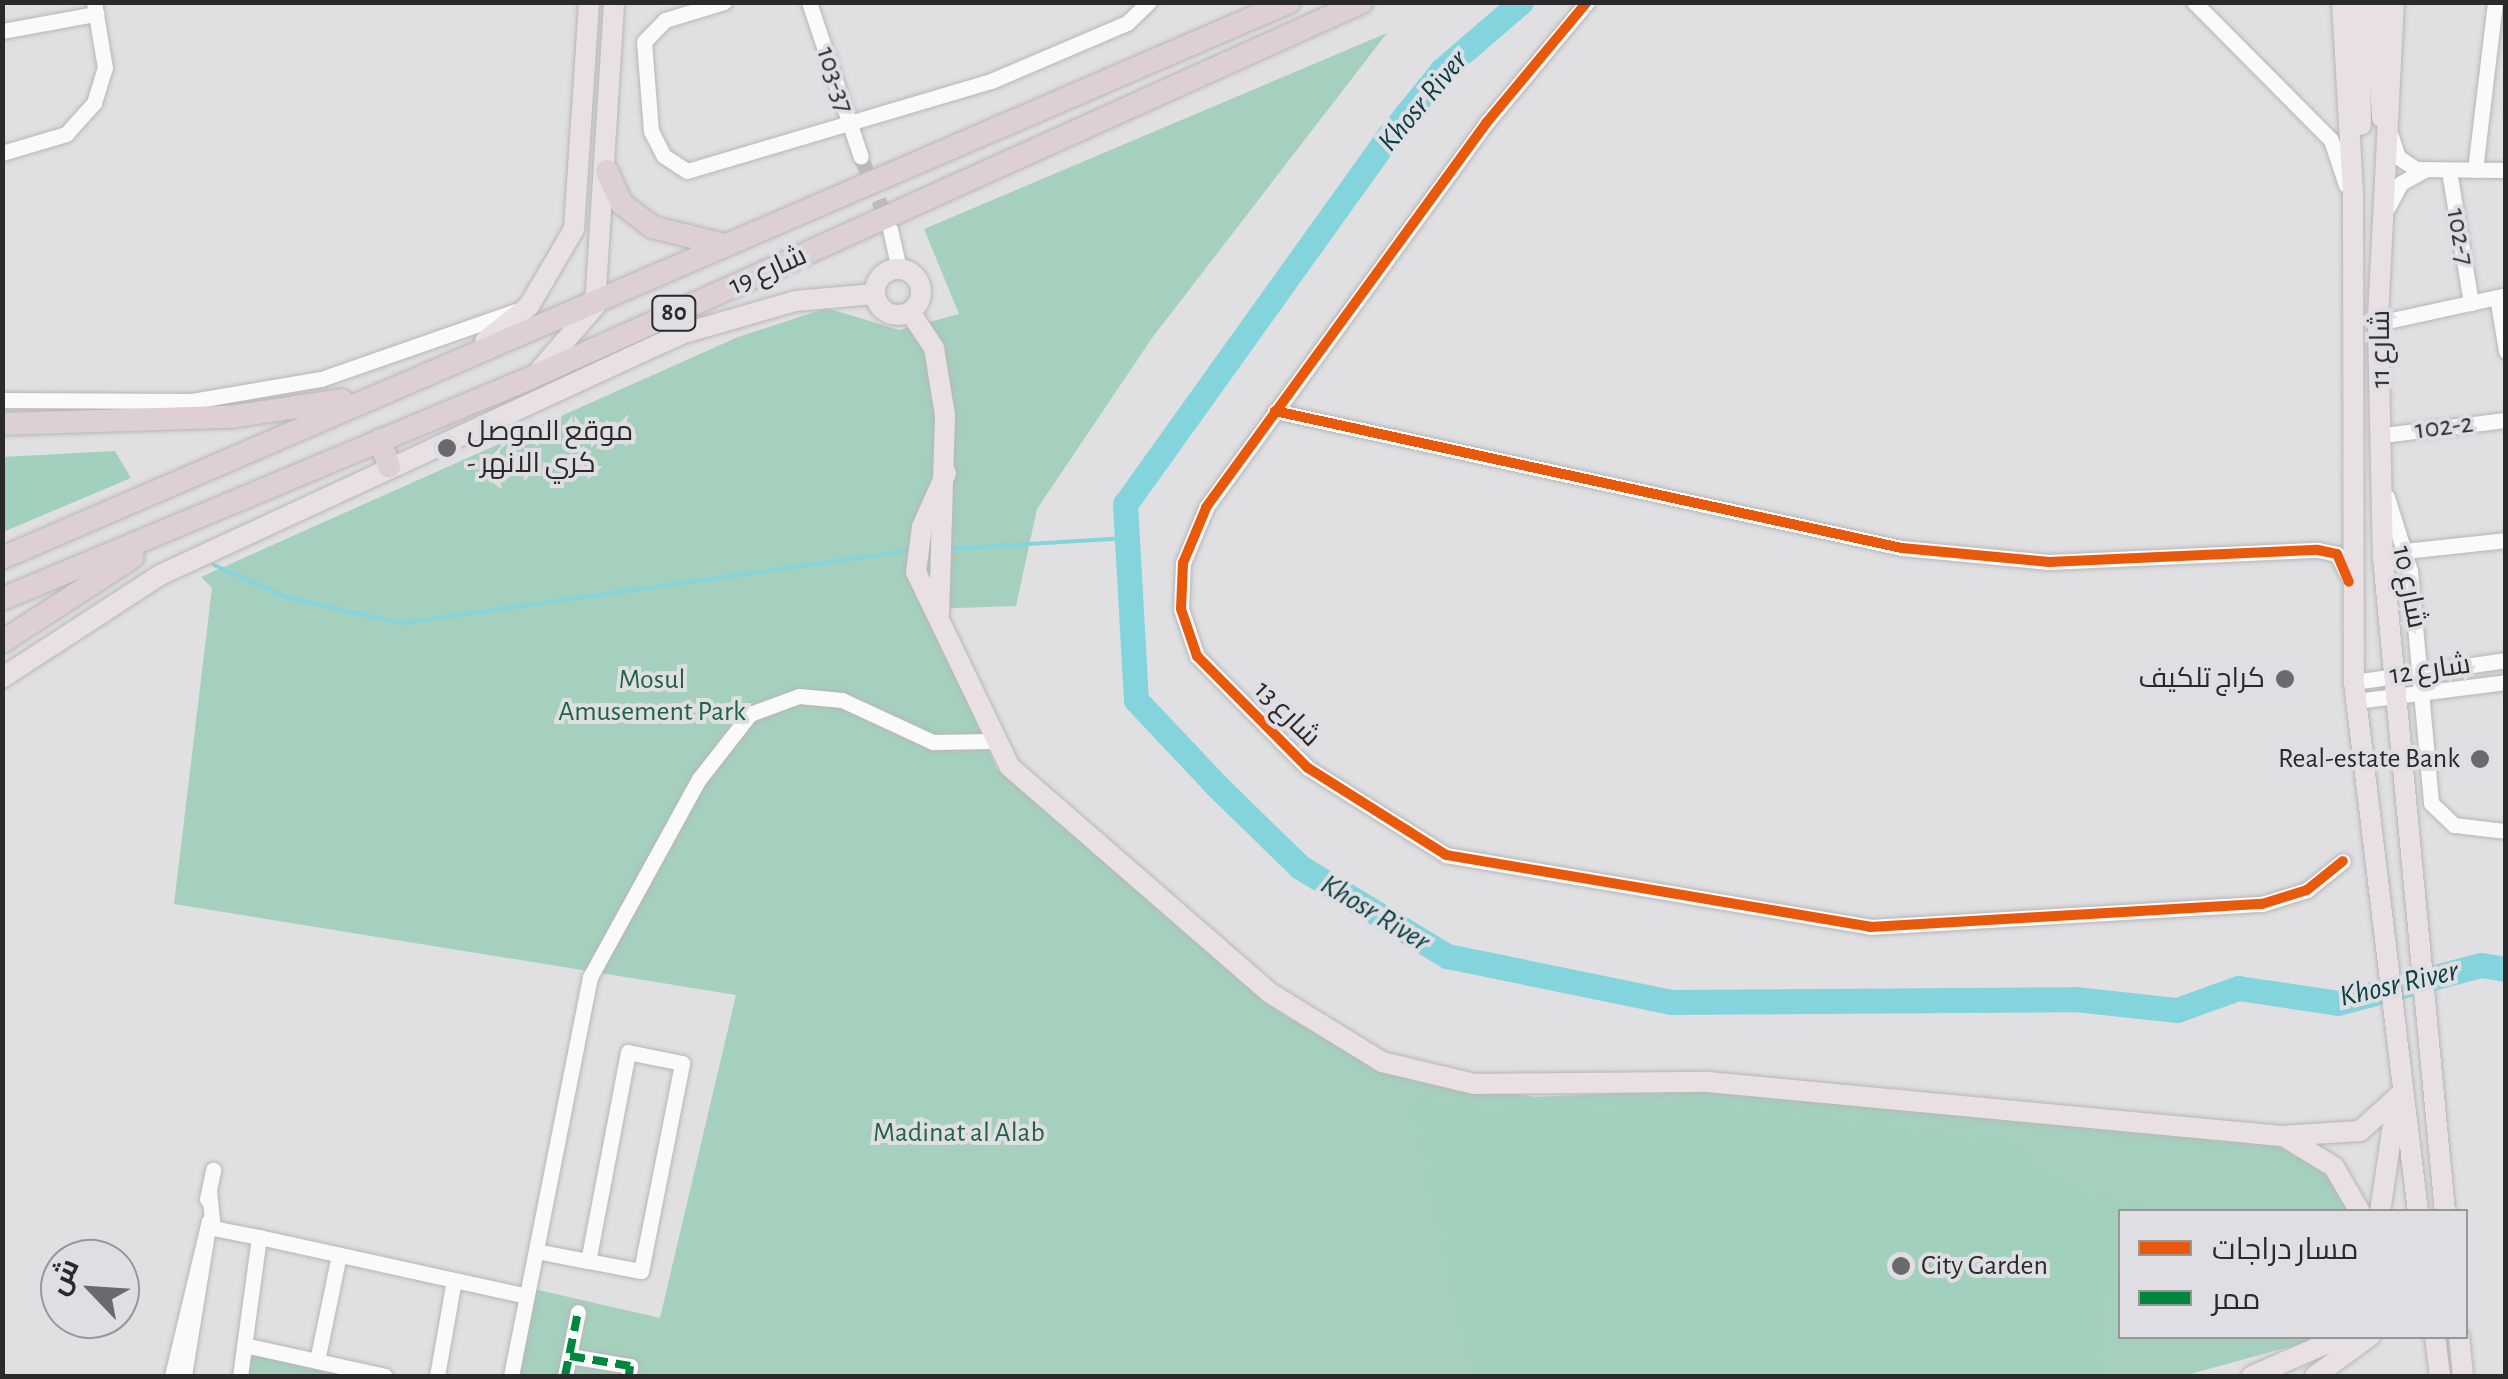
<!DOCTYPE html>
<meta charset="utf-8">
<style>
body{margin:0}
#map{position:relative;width:2508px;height:1379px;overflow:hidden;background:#e0dfe2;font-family:"Alegreya Sans",Cairo,sans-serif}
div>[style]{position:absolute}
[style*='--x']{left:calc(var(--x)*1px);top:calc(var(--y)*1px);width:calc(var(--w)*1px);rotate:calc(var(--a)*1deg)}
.green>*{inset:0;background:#a5d0bd}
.forest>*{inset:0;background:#a1d1bd}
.stream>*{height:4px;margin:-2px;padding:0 2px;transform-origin:2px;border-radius:2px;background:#84d4de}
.river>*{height:25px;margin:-12.5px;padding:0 12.5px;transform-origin:12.5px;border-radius:12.5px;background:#84d4de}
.minor-tunnel>*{height:15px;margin-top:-7.5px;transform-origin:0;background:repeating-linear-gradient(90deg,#bcbbbd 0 15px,transparent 0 23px)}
.roads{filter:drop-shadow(0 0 2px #b7b6b8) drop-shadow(0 0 2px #b7b6b8)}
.minor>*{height:15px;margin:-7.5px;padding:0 7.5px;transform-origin:7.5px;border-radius:7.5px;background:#fafafb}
.major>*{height:20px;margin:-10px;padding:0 10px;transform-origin:10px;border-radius:10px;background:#e9e0e4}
.major>.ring{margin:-10px;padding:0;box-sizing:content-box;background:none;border:20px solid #e9e0e4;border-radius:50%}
.highway>*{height:22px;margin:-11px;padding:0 11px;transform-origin:11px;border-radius:11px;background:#ddcfd4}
.quiet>*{height:8px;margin-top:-4px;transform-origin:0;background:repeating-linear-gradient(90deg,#00873e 0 15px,transparent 0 23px)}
.cycleway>*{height:10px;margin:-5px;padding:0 5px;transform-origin:5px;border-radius:5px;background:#e8590c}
.dots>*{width:28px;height:28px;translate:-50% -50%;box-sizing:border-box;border:5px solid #dfdee3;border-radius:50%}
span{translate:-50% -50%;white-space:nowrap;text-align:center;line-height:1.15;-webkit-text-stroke:8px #dfdee3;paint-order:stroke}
.shield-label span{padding:2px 8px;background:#dfdee3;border:2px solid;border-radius:8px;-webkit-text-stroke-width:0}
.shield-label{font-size:25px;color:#2a292b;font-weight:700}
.street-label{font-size:28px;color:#2a292b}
.poi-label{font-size:28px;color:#2a292b}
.left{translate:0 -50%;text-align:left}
.right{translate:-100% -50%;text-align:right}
.park-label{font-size:28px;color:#206348}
.water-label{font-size:30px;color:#094046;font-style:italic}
.frame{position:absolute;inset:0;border:5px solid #2a292b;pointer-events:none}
.legend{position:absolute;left:2118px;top:1209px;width:350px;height:130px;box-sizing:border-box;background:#dfdee3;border:2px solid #979699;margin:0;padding:12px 18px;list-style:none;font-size:30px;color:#2a292b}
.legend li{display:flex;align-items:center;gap:20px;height:50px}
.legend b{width:50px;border:2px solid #979699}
.north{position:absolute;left:40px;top:1239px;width:100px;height:100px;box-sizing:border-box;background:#dfdee3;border:2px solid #979699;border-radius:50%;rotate:295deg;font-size:28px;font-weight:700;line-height:40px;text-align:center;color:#2a292b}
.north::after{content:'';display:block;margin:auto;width:35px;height:45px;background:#6a696b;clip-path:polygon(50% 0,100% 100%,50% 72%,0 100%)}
</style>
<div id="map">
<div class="green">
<i style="clip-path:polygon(1387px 33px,1152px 338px,1037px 509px,1016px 606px,927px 609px,997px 769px,1284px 1015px,1394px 1075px,1535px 1097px,1706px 1089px,2277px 1146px,2316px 1161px,2355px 1211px,2120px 1212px,2120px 1336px,2325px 1337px,2183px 1376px,516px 1376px,534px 1289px,660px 1318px,736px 995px,174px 904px,212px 588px,201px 577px,738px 337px,827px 308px,899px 330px,959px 314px,924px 229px)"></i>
<i style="clip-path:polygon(246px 1350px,362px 1376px,243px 1376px)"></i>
</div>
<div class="forest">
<i style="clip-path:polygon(115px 451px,131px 478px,3px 532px,3px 457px)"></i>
<i style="clip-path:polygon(1410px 1101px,1539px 1108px,1707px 1101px,2012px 1143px,2069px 1188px,2170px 1211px,2120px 1212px,2120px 1271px,2107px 1275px,2111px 1303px,2097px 1304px,2105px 1376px,1474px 1376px)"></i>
</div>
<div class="stream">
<i style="--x:947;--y:549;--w:181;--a:-3.5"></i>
<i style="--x:214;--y:565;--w:81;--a:24"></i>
<i style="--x:288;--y:598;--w:116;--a:12.5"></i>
<i style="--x:401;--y:623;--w:517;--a:-8.11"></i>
</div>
<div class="river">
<i style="--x:1521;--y:2;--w:104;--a:139.3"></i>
<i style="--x:1442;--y:70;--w:86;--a:128.9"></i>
<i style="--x:1388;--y:137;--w:452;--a:125.6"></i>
<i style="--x:1125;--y:504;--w:196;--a:86.8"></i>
<i style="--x:1136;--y:700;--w:118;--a:46.7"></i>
<i style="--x:1217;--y:786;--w:116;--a:44.3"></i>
<i style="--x:1300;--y:867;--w:172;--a:31.2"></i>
<i style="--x:1447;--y:956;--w:229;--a:11.6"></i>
<i style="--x:1671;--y:1002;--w:404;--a:-0.4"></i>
<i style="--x:2075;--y:999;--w:103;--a:6.2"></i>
<i style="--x:2177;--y:1010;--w:65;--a:-19.8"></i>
<i style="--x:2238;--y:988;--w:101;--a:8.5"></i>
<i style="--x:2338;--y:1003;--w:148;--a:-14.9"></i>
<i style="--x:2481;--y:965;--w:25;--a:9"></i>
</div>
<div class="minor-tunnel">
<i style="--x:861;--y:157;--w:70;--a:67.4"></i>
</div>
<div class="roads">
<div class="minor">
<i style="--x:724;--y:2;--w:62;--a:163"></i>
<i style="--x:665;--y:20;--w:30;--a:134"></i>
<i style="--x:644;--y:42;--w:89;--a:85.5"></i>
<i style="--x:651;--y:131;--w:28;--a:63"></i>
<i style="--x:664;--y:156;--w:27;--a:33"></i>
<i style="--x:687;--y:171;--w:317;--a:-16.5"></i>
<i style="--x:991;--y:81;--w:148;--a:-23.1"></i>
<i style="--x:1127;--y:23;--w:30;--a:-44"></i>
<i style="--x:809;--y:2;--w:163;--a:71.5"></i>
<i style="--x:1587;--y:2;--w:156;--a:129.8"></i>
<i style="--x:1487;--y:122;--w:477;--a:126.1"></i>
<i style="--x:1206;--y:508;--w:60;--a:112.7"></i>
<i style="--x:1183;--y:563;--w:46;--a:92.5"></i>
<i style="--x:1181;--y:609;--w:50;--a:71.2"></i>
<i style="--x:1197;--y:656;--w:158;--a:45.3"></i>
<i style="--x:1308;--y:768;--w:163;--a:32.2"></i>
<i style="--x:1446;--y:855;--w:430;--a:9.6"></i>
<i style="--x:1870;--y:927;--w:393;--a:-3.4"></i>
<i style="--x:2262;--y:904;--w:47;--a:-17.3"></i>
<i style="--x:2307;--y:890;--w:46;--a:-38.9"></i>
<i style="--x:2194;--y:2;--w:194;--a:45.2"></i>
<i style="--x:2331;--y:140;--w:47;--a:71.6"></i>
<i style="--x:2;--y:31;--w:96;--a:-10.3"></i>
<i style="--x:2391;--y:136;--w:22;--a:72"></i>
<i style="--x:2398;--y:157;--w:22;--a:34"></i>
<i style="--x:2416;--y:169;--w:90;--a:0.6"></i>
<i style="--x:2;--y:153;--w:67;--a:-16.5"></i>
<i style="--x:66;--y:134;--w:42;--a:-47.9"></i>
<i style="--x:94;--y:103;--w:37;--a:-73"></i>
<i style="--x:105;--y:68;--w:67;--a:-99.5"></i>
<i style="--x:2475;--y:170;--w:169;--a:-83.2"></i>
<i style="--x:2449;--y:171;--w:134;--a:80.5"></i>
<i style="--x:2388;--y:207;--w:27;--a:-62"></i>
<i style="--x:2401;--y:183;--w:26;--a:-29"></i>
<i style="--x:890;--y:229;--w:41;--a:77.3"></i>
<i style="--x:2497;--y:297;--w:55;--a:80.5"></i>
<i style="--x:2378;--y:323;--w:131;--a:-12.3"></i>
<i style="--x:2;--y:400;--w:190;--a:0.3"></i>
<i style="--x:192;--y:401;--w:131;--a:-9.7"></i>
<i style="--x:321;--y:379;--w:207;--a:-19.2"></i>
<i style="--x:1275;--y:411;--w:642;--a:12.33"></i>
<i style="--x:1902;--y:548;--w:148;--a:5.4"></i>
<i style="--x:2049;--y:562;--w:269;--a:-2.6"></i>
<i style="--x:2318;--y:550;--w:19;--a:12"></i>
<i style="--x:2337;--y:554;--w:27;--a:63"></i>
<i style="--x:2383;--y:435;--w:124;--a:-7"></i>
<i style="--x:2387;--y:497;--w:77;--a:72.7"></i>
<i style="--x:2410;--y:571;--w:233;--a:84.8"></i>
<i style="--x:2431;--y:803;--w:32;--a:44"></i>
<i style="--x:2454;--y:825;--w:52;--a:6.6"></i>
<i style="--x:2405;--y:551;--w:102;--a:-6.2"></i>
<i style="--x:2354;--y:682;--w:154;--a:-8.2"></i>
<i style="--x:2356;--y:701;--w:151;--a:-7.2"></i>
<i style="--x:209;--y:1191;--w:37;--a:84"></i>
<i style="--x:213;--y:1228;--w:47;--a:11.1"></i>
<i style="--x:207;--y:1199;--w:30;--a:-78"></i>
<i style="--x:536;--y:1251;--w:53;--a:10.9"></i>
<i style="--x:588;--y:1261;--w:54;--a:10.7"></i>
<i style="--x:641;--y:1271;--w:212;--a:-78.8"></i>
<i style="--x:682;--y:1063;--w:55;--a:-168.5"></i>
<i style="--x:628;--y:1052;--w:213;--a:100.8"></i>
<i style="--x:244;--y:1345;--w:144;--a:12.4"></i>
<i style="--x:570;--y:1356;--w:61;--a:9.5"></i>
<i style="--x:630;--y:1366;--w:10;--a:96"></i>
<i style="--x:317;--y:1361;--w:108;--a:-78.3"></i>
<i style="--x:172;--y:1376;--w:159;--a:-76.6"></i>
<i style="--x:209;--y:1221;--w:157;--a:99.2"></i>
<i style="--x:240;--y:1376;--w:140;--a:-82.2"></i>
<i style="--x:259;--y:1237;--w:274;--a:12.4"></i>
<i style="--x:437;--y:1376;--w:97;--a:-80"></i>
<i style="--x:511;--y:1376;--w:407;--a:-78.8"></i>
<i style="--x:590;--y:977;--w:226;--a:-61.2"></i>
<i style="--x:699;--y:779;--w:83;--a:-51.9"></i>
<i style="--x:750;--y:714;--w:52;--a:-20.2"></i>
<i style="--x:799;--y:696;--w:43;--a:5.3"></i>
<i style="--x:842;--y:700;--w:100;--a:24.8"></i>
<i style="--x:933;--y:742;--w:58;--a:-1"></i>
<i style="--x:565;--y:1376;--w:65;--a:-78.5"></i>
</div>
<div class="major">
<i style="--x:2342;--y:2;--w:193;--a:86.7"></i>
<i style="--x:2353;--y:195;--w:487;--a:89.9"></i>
<i style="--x:2354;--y:682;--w:534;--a:83.11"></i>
<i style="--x:2359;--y:2;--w:123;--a:89.1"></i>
<i style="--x:2375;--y:2;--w:116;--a:86.5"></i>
<i style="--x:2394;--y:2;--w:321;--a:92.9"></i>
<i style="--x:2378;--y:323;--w:234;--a:88.8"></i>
<i style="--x:2383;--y:557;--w:658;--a:84.59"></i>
<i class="ring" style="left:875px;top:269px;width:26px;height:26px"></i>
<i style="--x:910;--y:312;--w:43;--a:56.3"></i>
<i style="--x:934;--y:348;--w:68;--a:80.7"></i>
<i style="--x:945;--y:415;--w:197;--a:91.7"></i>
<i style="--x:485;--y:341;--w:56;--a:-38.5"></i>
<i style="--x:529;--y:306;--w:89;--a:-59.7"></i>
<i style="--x:574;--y:229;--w:227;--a:-86.2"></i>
<i style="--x:541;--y:369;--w:83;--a:-49.4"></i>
<i style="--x:595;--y:306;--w:305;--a:-86.4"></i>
<i style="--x:946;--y:473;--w:59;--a:114"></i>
<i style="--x:922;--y:527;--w:45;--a:97.6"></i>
<i style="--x:916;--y:572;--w:216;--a:64.3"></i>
<i style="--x:1010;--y:767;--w:344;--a:41"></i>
<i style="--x:1270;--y:993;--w:132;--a:31.6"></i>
<i style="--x:1382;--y:1062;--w:95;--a:13.4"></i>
<i style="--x:1474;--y:1084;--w:234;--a:-0.5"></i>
<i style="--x:1708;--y:1082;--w:576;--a:5.38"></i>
<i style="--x:2281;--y:1136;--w:79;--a:-3.6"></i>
<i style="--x:2360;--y:1131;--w:55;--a:-42.1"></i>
<i style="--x:2;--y:678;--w:189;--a:-33.1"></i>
<i style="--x:160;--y:575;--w:574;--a:-24.82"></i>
<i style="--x:681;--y:334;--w:119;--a:-16.1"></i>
<i style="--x:795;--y:301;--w:80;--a:-5"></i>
<i style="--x:2288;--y:1139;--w:54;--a:31.3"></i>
<i style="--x:2334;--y:1167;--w:52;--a:60"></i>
<i style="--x:2380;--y:1212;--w:109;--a:-81.6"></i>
<i style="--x:2435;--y:1336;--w:40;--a:82.9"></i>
<i style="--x:2459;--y:1336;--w:40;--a:84.3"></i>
<i style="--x:2252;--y:1376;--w:100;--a:-23.5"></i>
<i style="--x:2315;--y:1376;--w:68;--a:-36"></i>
</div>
<div class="highway">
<i style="--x:607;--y:171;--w:36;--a:66"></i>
<i style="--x:622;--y:204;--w:38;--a:37"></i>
<i style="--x:652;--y:227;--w:75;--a:13.9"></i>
<i style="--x:2;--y:424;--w:228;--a:-1.8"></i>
<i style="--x:230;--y:417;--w:113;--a:-8.6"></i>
<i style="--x:380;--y:440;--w:28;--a:71"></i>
<i style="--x:2;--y:558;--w:1402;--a:-23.36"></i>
<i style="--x:2;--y:599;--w:570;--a:-22.7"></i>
<i style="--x:528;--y:379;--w:915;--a:-24.32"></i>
<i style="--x:2;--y:642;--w:156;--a:-33"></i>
</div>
</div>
<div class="quiet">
<i style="--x:570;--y:1356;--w:61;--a:9.5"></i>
<i style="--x:630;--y:1366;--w:10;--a:96"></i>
<i style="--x:565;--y:1376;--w:65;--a:-78.5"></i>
</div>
<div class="cycleway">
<i style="--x:1587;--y:2;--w:156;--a:129.8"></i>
<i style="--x:1487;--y:122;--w:477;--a:126.1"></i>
<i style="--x:1206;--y:508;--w:60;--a:112.7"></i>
<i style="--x:1183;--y:563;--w:46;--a:92.5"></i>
<i style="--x:1181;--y:609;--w:50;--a:71.2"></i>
<i style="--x:1197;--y:656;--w:158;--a:45.3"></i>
<i style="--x:1308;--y:768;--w:163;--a:32.2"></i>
<i style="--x:1446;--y:855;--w:430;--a:9.6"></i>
<i style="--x:1870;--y:927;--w:393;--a:-3.4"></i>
<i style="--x:2262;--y:904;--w:47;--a:-17.3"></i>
<i style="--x:2307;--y:890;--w:46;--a:-38.9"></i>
<i style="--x:1275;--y:411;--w:642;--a:12.33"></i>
<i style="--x:1902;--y:548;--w:148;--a:5.4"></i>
<i style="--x:2049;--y:562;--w:269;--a:-2.6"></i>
<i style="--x:2318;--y:550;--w:19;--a:12"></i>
<i style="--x:2337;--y:554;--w:30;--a:67"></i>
</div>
<div class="dots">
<i style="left:447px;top:448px;background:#6a696b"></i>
<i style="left:2285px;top:679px;background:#6a696b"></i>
<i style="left:2480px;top:759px;background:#6a696b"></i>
<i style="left:1901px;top:1266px;background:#6a696b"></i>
</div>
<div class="shield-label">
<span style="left:674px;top:313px">80</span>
</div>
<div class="street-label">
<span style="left:835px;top:80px;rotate:72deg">103-37</span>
<span style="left:2460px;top:237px;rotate:80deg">102-7</span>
<span style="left:768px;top:271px;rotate:-24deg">شارع 19</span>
<span style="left:2381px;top:349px;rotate:-90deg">شارع 11</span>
<span style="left:2444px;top:427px;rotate:-7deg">102-2</span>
<span style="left:2409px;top:587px;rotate:79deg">شارع 10</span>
<span style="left:2430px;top:670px;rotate:-8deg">شارع 12</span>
<span style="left:1287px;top:714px;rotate:45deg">شارع 13</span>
</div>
<div class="poi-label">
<span class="left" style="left:467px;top:448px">موقع الموصل<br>- كري الانهر</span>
<span class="right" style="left:2265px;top:679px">كراج تلكيف</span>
<span class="right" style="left:2460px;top:759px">Real-estate Bank</span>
<span class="left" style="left:1921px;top:1266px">City Garden</span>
</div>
<div class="park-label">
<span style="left:652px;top:696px">Mosul<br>Amusement Park</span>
<span style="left:959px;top:1133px">Madinat al Alab</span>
</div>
<div class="water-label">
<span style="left:1423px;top:101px;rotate:-50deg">Khosr River</span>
<span style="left:1375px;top:913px;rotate:31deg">Khosr River</span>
<span style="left:2399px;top:984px;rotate:-13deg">Khosr River</span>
</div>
<div class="frame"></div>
<ul class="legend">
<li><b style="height:12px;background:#e8590c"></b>مسار دراجات</li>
<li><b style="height:12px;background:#00873e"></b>ممر</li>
</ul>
<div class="north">ش</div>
</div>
